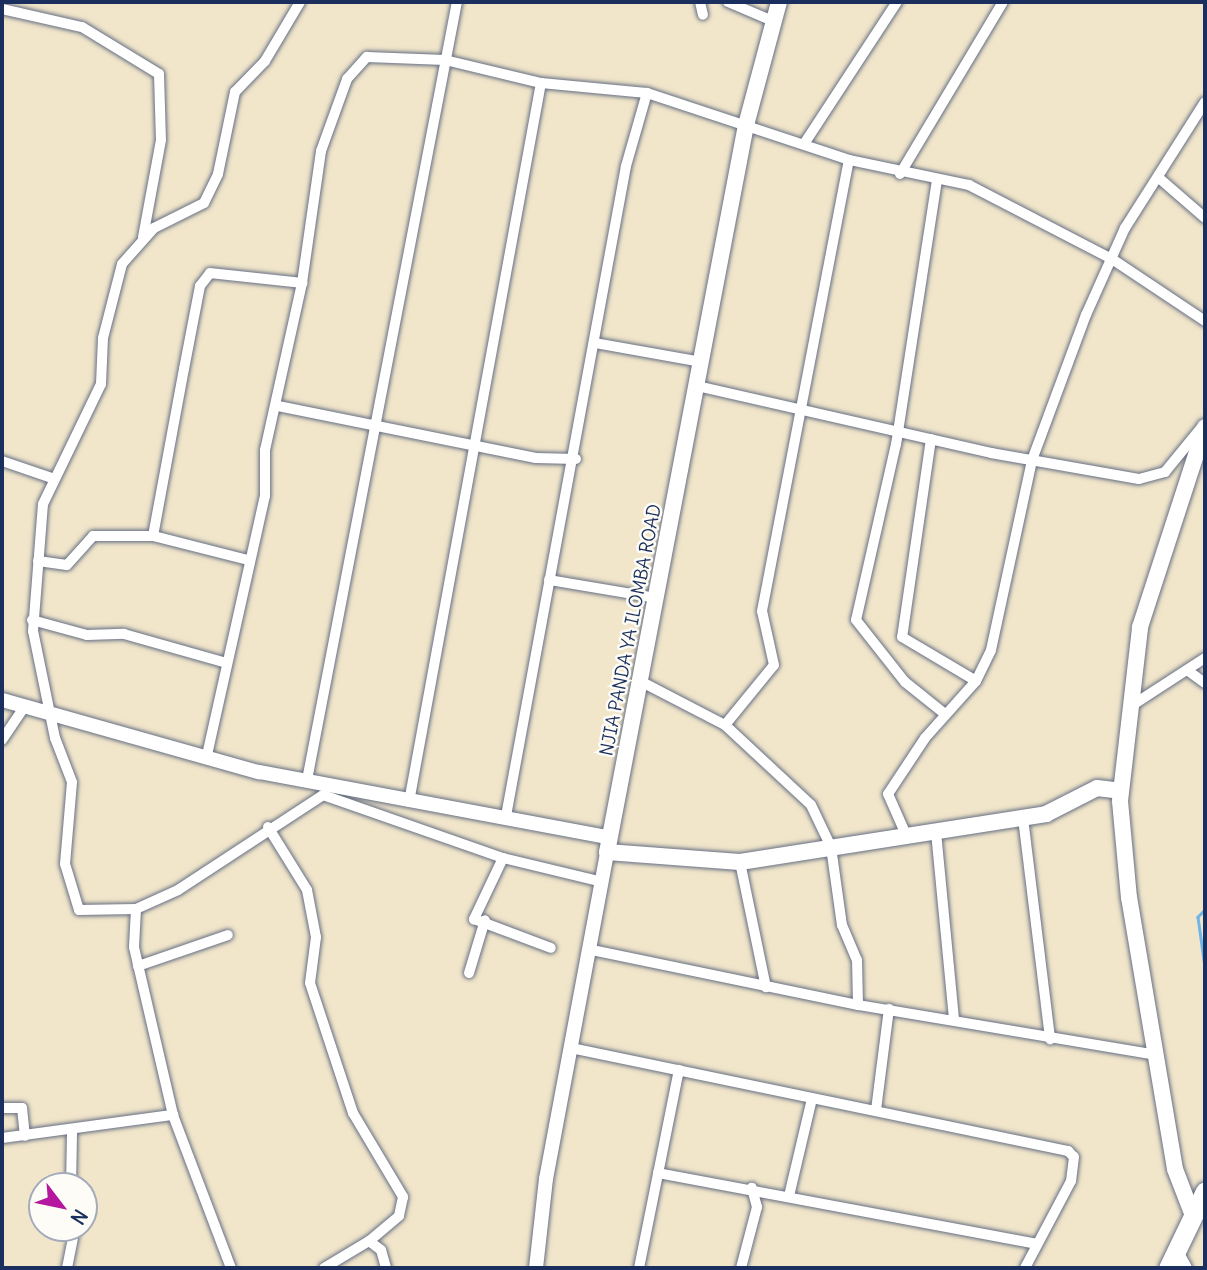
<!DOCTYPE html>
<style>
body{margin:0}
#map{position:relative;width:1207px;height:1270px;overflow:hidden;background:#f1e6ca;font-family:Delius,sans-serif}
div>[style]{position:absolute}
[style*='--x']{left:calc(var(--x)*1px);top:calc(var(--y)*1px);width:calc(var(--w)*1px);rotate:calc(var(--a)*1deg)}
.stream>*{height:2.5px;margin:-1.25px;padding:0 1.25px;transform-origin:1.25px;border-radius:1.25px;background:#70b5e6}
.roads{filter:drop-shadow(0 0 2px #666f84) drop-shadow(0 0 2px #666f84)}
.minor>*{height:10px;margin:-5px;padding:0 5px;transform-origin:5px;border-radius:5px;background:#fff}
.tertiary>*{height:14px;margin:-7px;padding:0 7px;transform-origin:7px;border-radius:7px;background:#fff}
.secondary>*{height:16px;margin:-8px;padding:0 8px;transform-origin:8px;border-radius:8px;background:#fff}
.trunk>*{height:19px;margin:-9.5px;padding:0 9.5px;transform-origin:9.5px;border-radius:9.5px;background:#fff}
span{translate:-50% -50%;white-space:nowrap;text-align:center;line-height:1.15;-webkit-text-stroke:5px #fdfcf7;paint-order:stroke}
.street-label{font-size:18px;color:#1b2f5e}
.frame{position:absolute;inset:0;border:4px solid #1b2f5e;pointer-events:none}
.north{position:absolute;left:28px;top:1172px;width:70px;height:70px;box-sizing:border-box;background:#fdfcf7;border:2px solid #a3aaba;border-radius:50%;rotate:122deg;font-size:19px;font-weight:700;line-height:28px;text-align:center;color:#1b2f5e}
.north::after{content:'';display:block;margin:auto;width:24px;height:32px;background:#b5179e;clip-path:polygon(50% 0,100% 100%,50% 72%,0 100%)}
</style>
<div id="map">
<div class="stream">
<i style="--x:1205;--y:910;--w:10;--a:135"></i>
<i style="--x:1198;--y:917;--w:50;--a:82"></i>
</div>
<div class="roads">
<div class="minor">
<i style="--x:700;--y:2;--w:13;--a:77"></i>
<i style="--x:728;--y:2;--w:49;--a:22.9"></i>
<i style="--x:2;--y:9;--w:82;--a:12.7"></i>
<i style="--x:82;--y:27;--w:90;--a:31.4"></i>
<i style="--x:159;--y:74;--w:66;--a:88.3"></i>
<i style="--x:161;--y:140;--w:99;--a:100.5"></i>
<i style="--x:804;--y:144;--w:170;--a:-56.8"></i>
<i style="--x:900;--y:174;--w:200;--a:-59.1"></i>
<i style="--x:1159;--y:178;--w:61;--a:41"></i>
<i style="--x:937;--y:180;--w:267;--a:98.8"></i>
<i style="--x:896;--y:444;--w:180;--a:102.8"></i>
<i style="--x:856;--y:620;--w:79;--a:51.7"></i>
<i style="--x:905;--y:682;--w:51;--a:38.7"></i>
<i style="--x:595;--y:343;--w:109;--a:10.1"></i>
<i style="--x:697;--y:386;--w:302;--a:12.8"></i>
<i style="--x:991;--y:453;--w:150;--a:10"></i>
<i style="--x:1139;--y:479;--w:27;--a:-15"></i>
<i style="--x:1165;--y:472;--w:57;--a:-50.7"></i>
<i style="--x:278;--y:406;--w:263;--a:11.4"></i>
<i style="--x:536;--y:458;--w:40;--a:1.4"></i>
<i style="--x:931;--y:439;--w:200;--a:98.3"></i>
<i style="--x:902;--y:637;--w:86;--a:30.7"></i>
<i style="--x:2;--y:461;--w:53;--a:18.8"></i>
<i style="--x:248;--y:560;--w:98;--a:-165.8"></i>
<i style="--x:153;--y:536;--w:170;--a:-79.5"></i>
<i style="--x:184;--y:369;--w:85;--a:-79.1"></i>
<i style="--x:200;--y:286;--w:16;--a:-52"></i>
<i style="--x:210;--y:273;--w:93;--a:6.2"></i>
<i style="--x:38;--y:561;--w:29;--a:8"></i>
<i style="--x:67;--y:565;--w:39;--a:-48"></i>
<i style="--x:93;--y:536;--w:60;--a:0"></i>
<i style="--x:549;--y:580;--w:109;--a:9.5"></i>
<i style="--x:32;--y:620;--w:57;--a:15.3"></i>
<i style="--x:87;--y:635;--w:37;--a:-2"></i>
<i style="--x:124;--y:634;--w:103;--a:15.8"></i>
<i style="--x:1187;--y:670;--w:22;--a:36"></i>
<i style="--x:642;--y:682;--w:93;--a:27.4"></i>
<i style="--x:725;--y:725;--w:117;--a:42.9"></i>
<i style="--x:811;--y:805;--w:47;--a:64.5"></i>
<i style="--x:831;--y:847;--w:79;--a:82"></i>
<i style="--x:842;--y:925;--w:38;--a:67"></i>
<i style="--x:857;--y:960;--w:45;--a:88.7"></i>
<i style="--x:1128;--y:708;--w:92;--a:-33"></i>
<i style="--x:725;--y:725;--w:77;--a:-50.8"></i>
<i style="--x:774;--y:665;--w:55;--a:-102.5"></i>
<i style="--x:762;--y:611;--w:459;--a:-79.1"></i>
<i style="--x:2;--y:740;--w:40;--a:-56"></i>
<i style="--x:207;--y:755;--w:265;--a:-77.4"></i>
<i style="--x:265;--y:496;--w:46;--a:-90"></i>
<i style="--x:265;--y:450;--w:171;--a:-77.5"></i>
<i style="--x:302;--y:283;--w:133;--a:-81.8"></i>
<i style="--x:321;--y:151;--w:77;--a:-70.1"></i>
<i style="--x:347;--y:79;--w:30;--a:-48"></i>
<i style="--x:367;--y:57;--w:78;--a:2.2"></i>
<i style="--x:445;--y:60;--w:99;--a:13.5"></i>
<i style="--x:541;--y:83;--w:106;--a:5.4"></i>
<i style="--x:647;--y:93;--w:213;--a:18.3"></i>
<i style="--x:849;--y:160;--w:123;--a:11.8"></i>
<i style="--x:969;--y:185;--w:161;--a:27.4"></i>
<i style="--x:1112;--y:259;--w:112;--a:33.7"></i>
<i style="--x:307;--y:780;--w:792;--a:-79.09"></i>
<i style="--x:409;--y:802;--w:731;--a:-79.6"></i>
<i style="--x:506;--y:816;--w:661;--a:-79.54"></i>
<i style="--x:626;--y:166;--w:76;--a:-74"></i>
<i style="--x:1023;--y:818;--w:223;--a:83"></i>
<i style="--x:268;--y:827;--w:74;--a:58.2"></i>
<i style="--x:307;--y:890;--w:48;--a:79.2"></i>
<i style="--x:316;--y:937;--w:46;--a:97.4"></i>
<i style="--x:310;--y:983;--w:137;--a:71.7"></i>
<i style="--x:353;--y:1113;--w:98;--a:59.2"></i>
<i style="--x:403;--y:1197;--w:19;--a:102"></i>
<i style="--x:399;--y:1216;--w:39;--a:140"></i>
<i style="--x:936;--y:832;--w:189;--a:84.5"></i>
<i style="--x:907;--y:837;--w:47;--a:-113.8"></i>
<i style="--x:888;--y:794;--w:67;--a:-56.5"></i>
<i style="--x:925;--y:738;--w:76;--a:-48.2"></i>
<i style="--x:976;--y:681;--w:34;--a:-64"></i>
<i style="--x:991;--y:650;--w:194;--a:-77.8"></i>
<i style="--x:1032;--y:460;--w:155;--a:-69.6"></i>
<i style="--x:1086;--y:315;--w:95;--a:-65.9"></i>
<i style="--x:1125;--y:228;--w:149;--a:-57.6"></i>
<i style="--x:503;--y:858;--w:68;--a:115.4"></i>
<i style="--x:474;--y:919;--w:82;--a:20.6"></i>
<i style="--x:740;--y:862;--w:128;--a:78.3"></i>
<i style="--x:136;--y:909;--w:57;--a:179"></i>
<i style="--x:79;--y:910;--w:48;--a:-106.9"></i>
<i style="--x:65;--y:864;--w:82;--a:-85.1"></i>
<i style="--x:72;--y:782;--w:47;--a:-111.1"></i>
<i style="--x:55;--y:738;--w:109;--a:-101.6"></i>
<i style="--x:33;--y:631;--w:127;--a:-85.5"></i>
<i style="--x:43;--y:504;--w:133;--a:-64.2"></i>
<i style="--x:101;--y:384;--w:46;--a:-87.5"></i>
<i style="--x:103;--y:338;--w:76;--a:-75.6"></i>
<i style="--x:122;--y:264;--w:48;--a:-48.4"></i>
<i style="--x:154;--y:228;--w:56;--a:-26.6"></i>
<i style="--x:204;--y:203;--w:32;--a:-64"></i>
<i style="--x:218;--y:174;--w:84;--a:-78.3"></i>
<i style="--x:235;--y:92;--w:43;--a:-45.9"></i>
<i style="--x:265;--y:61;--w:69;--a:-59.3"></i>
<i style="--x:592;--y:950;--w:272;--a:11.7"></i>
<i style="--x:858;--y:1005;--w:304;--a:9.5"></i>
<i style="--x:138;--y:966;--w:95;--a:-19"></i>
<i style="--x:469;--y:973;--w:55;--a:-73.2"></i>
<i style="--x:571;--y:1048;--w:508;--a:11.71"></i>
<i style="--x:1068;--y:1151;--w:8;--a:45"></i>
<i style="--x:1074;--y:1157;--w:24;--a:97"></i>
<i style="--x:1071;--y:1181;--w:98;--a:117.9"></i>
<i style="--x:2;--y:1108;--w:20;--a:0"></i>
<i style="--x:22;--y:1108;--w:28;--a:84"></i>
<i style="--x:876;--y:1110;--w:102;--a:-82.7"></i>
<i style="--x:2;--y:1138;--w:173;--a:-7.7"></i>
<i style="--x:658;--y:1173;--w:385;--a:10.6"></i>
<i style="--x:71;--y:1186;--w:54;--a:-88.9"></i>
<i style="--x:789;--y:1196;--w:100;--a:-76.7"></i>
<i style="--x:67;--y:1268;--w:41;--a:-78.7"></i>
<i style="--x:231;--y:1268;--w:164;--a:-110.8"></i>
<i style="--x:173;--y:1115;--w:172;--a:-103.1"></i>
<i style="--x:134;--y:947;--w:38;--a:-87"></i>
<i style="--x:136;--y:909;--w:46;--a:-24.3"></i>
<i style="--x:178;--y:890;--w:173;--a:-33.2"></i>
<i style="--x:323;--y:795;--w:191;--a:19.3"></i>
<i style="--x:503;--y:858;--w:103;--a:13.5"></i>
<i style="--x:324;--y:1268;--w:52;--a:-31"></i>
<i style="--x:369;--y:1241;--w:15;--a:37"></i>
<i style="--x:381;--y:1250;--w:19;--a:74"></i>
<i style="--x:639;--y:1268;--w:202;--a:-78.6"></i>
<i style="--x:741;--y:1268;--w:63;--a:-75.3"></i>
<i style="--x:757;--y:1207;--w:20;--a:-105"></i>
</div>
<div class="tertiary">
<i style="--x:2;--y:700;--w:267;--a:15.7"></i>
<i style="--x:259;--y:772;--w:357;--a:10.6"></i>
<i style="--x:1176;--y:1252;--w:18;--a:61"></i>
<i style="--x:536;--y:1268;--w:90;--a:-83.6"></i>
<i style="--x:546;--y:1179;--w:333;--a:-79.4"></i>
</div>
<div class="secondary">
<i style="--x:779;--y:2;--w:127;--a:105"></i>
<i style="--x:746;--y:125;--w:740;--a:100.82"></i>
<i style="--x:607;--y:852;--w:133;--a:4.3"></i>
<i style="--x:740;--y:862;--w:310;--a:-8.9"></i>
<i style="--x:1046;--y:814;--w:57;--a:-27"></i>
<i style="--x:1097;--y:788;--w:23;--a:7"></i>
<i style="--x:1193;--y:1216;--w:50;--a:-111"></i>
<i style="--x:1175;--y:1169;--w:275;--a:-99.6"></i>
<i style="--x:1129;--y:898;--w:97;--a:-95.3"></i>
<i style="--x:1120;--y:801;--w:175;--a:-83.4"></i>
<i style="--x:1140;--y:627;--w:210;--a:-72"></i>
</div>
<div class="trunk">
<i style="--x:1168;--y:1268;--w:85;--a:-64.3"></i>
</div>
</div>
<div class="street-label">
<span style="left:631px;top:630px;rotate:-79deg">NJIA PANDA YA ILOMBA ROAD</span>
</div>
<div class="frame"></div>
<div class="north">N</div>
</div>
